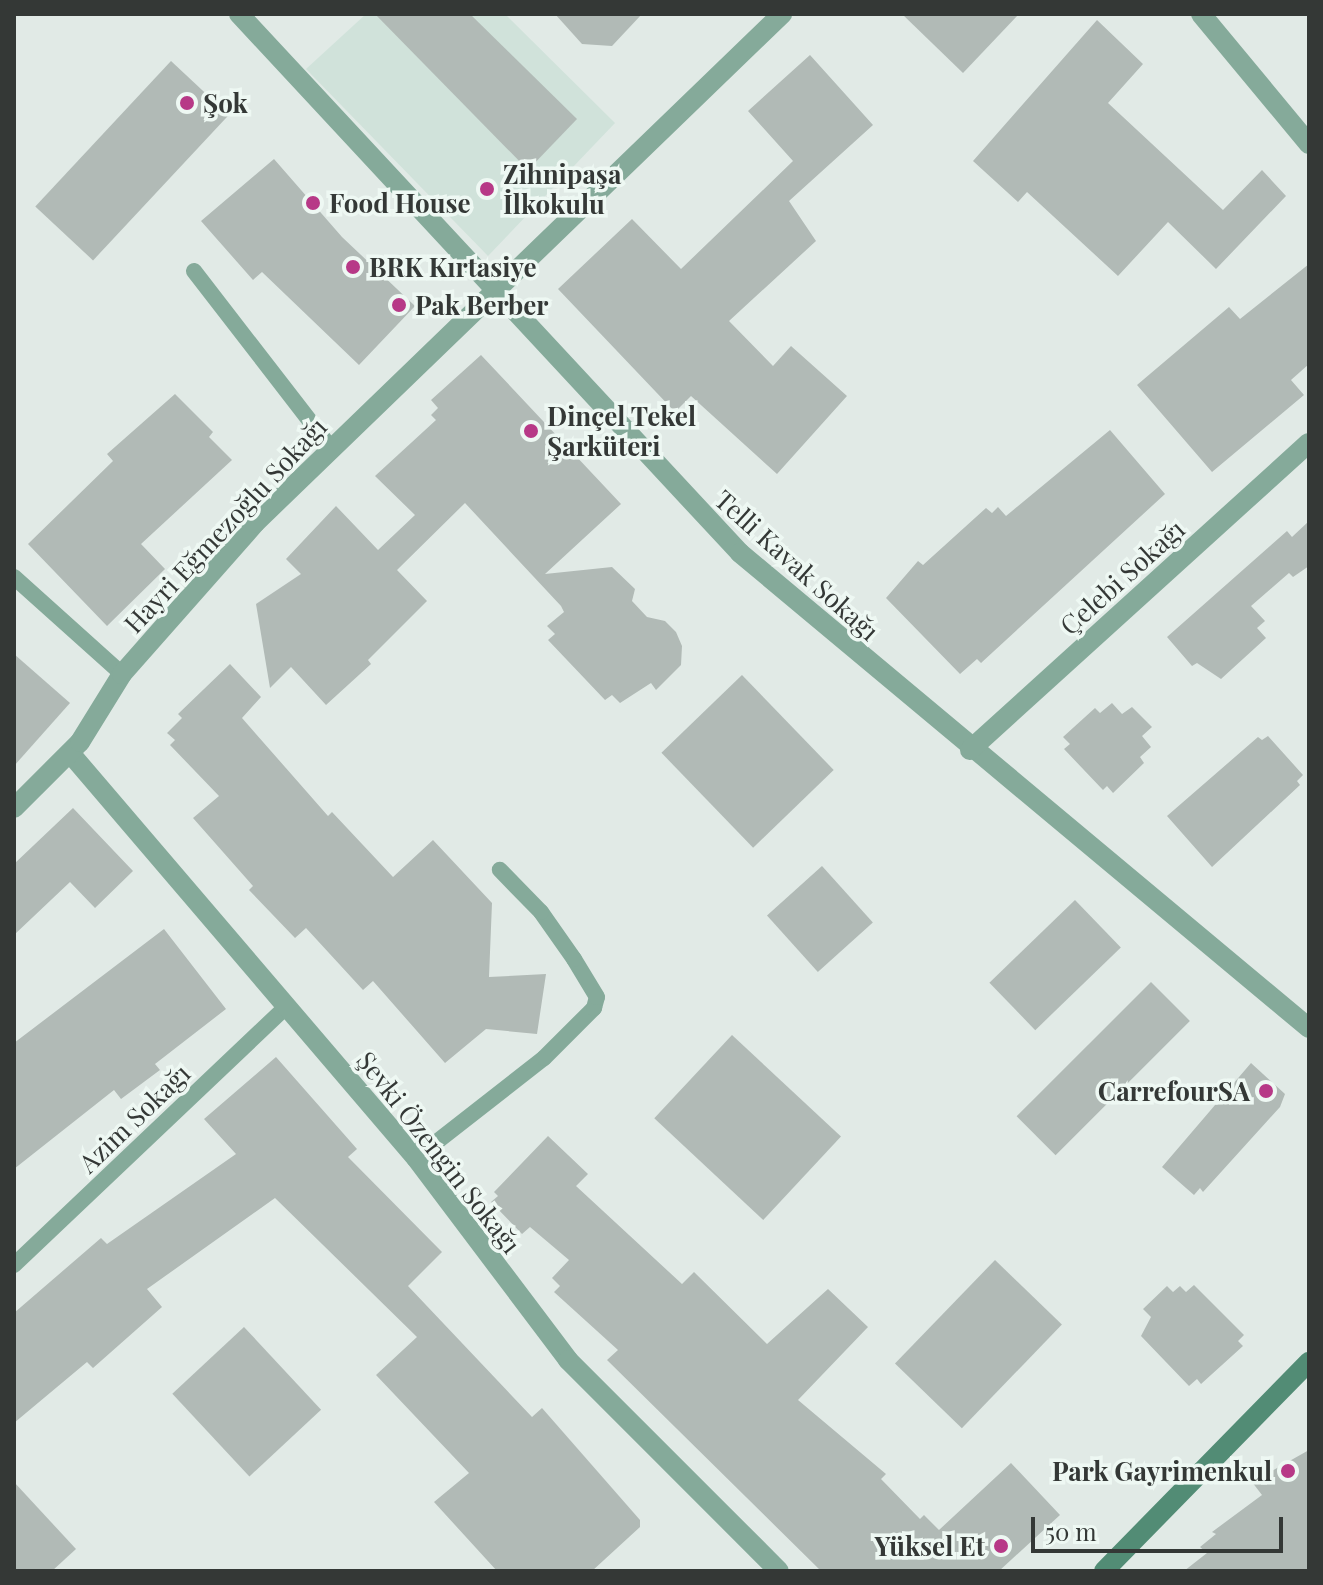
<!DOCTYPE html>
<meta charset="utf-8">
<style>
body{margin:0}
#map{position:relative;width:1323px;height:1585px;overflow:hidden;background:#e1eae6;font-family:"Playfair Display",serif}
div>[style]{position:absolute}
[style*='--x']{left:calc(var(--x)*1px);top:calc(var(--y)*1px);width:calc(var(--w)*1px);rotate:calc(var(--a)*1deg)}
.built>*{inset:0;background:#d0e2da}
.building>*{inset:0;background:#b1bab6;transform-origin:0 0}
.lane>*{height:16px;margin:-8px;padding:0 8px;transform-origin:8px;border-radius:8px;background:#85aa9a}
.street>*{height:20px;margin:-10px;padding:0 10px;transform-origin:10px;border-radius:10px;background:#85aa9a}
.secondary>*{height:20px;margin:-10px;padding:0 10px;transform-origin:10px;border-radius:10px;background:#528c75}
.dots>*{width:22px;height:22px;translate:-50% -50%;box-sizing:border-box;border:4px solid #eef8f3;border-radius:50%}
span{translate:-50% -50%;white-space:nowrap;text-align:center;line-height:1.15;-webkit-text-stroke:7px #eef8f3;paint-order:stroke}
.poi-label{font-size:26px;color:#343836;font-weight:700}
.left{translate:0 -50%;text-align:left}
.right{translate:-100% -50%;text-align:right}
.street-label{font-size:26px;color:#343836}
.frame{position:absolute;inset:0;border:16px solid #343836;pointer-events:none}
.scale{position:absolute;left:1031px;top:1517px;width:252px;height:36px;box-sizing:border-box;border:4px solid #343836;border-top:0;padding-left:10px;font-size:24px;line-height:28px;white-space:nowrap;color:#343836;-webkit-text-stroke:6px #eef8f3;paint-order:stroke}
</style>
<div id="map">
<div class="built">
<i style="clip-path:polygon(366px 14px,505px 14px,615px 123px,488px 256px,306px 69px)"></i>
</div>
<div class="building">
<i style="clip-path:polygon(375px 14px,470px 14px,577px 119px,528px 170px)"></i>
<i style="clip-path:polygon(555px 14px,642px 14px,612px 46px,582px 44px)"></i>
<i style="clip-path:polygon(902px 14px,1019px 14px,963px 73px)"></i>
<i style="clip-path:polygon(1097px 20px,1143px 64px,1108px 103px,1223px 210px,1262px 170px,1286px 196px,1216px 269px,1168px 222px,1118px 276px,1027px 192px,1018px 202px,973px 161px)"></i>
<i style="clip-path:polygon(810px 55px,873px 125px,789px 201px,816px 241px,729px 321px,773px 366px,791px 346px,847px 396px,777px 474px,691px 396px,675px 412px,558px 289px,632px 219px,681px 269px,793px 161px,748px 111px)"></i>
<i style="left:171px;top:61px;width:79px;height:199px;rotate:43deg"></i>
<i style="clip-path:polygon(274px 159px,342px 237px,415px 306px,359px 365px,262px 272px,253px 280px,201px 221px)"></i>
<i style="clip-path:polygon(1309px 264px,1309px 364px,1291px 380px,1304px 395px,1212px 472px,1137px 385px,1229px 307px,1240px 319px)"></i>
<i style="clip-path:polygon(481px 355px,621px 504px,545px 574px,612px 567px,635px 589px,632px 601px,647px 617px,665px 621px,676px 632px,682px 646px,681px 665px,656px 690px,651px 683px,620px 703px,612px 695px,605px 700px,548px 640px,555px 634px,547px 626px,564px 612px,561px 606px,465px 503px,397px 570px,427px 601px,368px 660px,371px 664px,326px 705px,291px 667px,270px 688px,256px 604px,301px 574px,286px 559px,336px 506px,378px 550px,415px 515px,375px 476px,436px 420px,431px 415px,438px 408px,431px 400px)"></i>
<i style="clip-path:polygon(175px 394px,213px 432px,209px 437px,232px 460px,141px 544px,165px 569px,107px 626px,28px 544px,113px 461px,107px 454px)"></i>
<i style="clip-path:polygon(1110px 430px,1165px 494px,981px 663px,977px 659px,960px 674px,886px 598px,918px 561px,923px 565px,986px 508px,992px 513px,998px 507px,1006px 516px)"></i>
<i style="clip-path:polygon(1309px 521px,1309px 566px,1293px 577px,1289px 573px,1251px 606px,1265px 621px,1257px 628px,1266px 638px,1221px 679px,1197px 663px,1192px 666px,1167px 637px,1287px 531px,1292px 537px)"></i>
<i style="clip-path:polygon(14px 654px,70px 703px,14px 766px)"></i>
<i style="clip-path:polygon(230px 664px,261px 697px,242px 718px,328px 816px,332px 812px,393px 877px,433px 840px,492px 903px,489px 977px,546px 974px,537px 1034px,486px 1029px,445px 1063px,373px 981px,363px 990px,306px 928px,295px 938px,249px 890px,253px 886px,193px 818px,219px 796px,170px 745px,175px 740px,167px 733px,182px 718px,178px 714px)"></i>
<i style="left:742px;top:675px;width:132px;height:112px;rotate:46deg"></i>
<i style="clip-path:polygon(1112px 703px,1122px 714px,1132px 707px,1152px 727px,1142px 736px,1151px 747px,1140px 757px,1144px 763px,1113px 793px,1107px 786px,1103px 790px,1064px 749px,1070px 744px,1063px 737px,1095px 708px,1100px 713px)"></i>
<i style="clip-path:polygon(1268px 736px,1303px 775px,1297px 781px,1300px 785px,1212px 867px,1167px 816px,1258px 737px,1262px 740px)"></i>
<i style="clip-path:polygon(73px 808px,133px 871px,95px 908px,70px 882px,14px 935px,14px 864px)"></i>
<i style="left:822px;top:866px;width:76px;height:74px;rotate:48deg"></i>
<i style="left:1075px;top:900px;width:66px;height:119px;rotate:46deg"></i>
<i style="clip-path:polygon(164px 929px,226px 1009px,155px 1064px,160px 1070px,121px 1099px,114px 1090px,14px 1169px,14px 1043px)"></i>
<i style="left:1151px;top:982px;width:55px;height:190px;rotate:45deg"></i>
<i style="left:732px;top:1035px;width:149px;height:114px;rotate:43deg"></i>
<i style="clip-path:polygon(276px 1057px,357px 1149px,348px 1157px,442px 1252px,408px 1286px,532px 1417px,542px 1408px,640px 1520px,640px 1527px,592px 1571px,497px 1571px,434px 1502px,469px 1473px,376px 1375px,417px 1337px,275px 1198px,147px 1289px,162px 1307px,93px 1368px,87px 1362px,14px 1423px,14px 1313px,101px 1238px,107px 1244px,236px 1154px,204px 1119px)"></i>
<i style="clip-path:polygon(1251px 1063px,1285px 1094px,1280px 1107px,1203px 1192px,1200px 1188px,1194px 1195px,1162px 1167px)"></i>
<i style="clip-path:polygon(548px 1136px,588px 1174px,576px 1186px,682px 1284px,694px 1272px,767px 1344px,828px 1289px,868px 1327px,798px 1400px,886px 1474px,881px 1479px,920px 1519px,924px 1515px,939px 1530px,1011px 1463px,1060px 1515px,999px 1571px,821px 1571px,607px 1360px,618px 1350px,554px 1292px,560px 1286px,552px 1278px,569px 1260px,530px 1227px,522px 1234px,491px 1202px,498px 1196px,494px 1192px)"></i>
<i style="left:995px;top:1260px;width:93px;height:144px;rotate:44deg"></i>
<i style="clip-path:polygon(1194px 1285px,1244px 1335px,1238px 1341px,1243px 1346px,1201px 1384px,1197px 1379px,1189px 1386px,1141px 1336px,1151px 1317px,1143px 1309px,1167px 1286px,1173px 1292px,1180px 1286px,1186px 1292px)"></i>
<i style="left:244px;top:1327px;width:113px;height:98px;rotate:47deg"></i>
<i style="clip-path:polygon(1309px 1450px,1309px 1571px,1184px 1571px,1207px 1553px,1200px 1547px,1216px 1534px,1212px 1532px,1262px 1495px,1252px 1482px)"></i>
<i style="clip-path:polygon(14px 1482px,76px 1549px,52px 1571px,14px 1571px)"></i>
</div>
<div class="lane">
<i style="--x:194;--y:271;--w:224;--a:52.3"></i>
<i style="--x:14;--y:577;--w:145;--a:41.9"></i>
<i style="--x:416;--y:1158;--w:162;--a:-38"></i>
<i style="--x:544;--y:1058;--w:71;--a:-45"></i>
<i style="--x:594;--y:1008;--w:11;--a:-75"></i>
<i style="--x:597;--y:997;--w:44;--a:-121.2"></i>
<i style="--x:574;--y:959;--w:57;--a:-125.1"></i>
<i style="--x:541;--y:912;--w:59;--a:-134.3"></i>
<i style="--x:14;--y:1265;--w:376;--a:-43.5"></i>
</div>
<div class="street">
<i style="--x:239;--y:14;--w:736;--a:47.09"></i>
<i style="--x:740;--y:553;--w:741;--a:39.86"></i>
<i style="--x:1201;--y:14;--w:169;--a:50.3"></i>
<i style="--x:970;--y:750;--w:457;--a:-42.2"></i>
<i style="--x:70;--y:753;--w:533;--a:49.49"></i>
<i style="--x:416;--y:1158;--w:253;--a:53"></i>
<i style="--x:568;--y:1360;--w:298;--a:45"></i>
<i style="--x:14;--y:808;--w:93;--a:-45"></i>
<i style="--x:80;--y:742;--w:80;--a:-58.3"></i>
<i style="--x:122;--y:674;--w:201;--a:-48.6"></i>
<i style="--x:255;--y:523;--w:733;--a:-44"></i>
</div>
<div class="secondary">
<i style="--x:1104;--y:1571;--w:293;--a:-45.6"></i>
</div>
<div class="dots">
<i style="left:187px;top:103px;background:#b73987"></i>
<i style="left:487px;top:189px;background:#b73987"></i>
<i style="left:313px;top:203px;background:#b73987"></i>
<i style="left:353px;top:267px;background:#b73987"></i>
<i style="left:399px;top:305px;background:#b73987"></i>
<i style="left:531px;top:431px;background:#b73987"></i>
<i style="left:1266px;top:1091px;background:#b73987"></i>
<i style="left:1288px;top:1471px;background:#b73987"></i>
<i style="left:1001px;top:1546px;background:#b73987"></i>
</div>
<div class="poi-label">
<span class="left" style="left:203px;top:103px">Şok</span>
<span class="left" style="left:503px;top:189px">Zihnipaşa<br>İlkokulu</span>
<span class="left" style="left:329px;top:203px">Food House</span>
<span class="left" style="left:369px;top:267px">BRK Kırtasiye</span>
<span class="left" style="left:415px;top:305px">Pak Berber</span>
<span class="left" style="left:547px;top:431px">Dinçel Tekel<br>Şarküteri</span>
<span class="right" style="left:1250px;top:1091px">CarrefourSA</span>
<span class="right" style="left:1272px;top:1471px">Park Gayrimenkul</span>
<span class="right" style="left:985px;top:1546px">Yüksel Et</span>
</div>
<div class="street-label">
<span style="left:225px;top:525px;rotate:-47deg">Hayri Eğmezoğlu Sokağı</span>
<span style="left:797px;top:565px;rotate:42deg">Telli Kavak Sokağı</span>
<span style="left:1122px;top:577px;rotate:-42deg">Çelebi Sokağı</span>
<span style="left:134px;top:1118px;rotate:-44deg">Azim Sokağı</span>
<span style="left:439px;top:1152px;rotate:52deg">Şevki Özengin Sokağı</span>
</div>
<div class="frame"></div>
<div class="scale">50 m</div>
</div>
